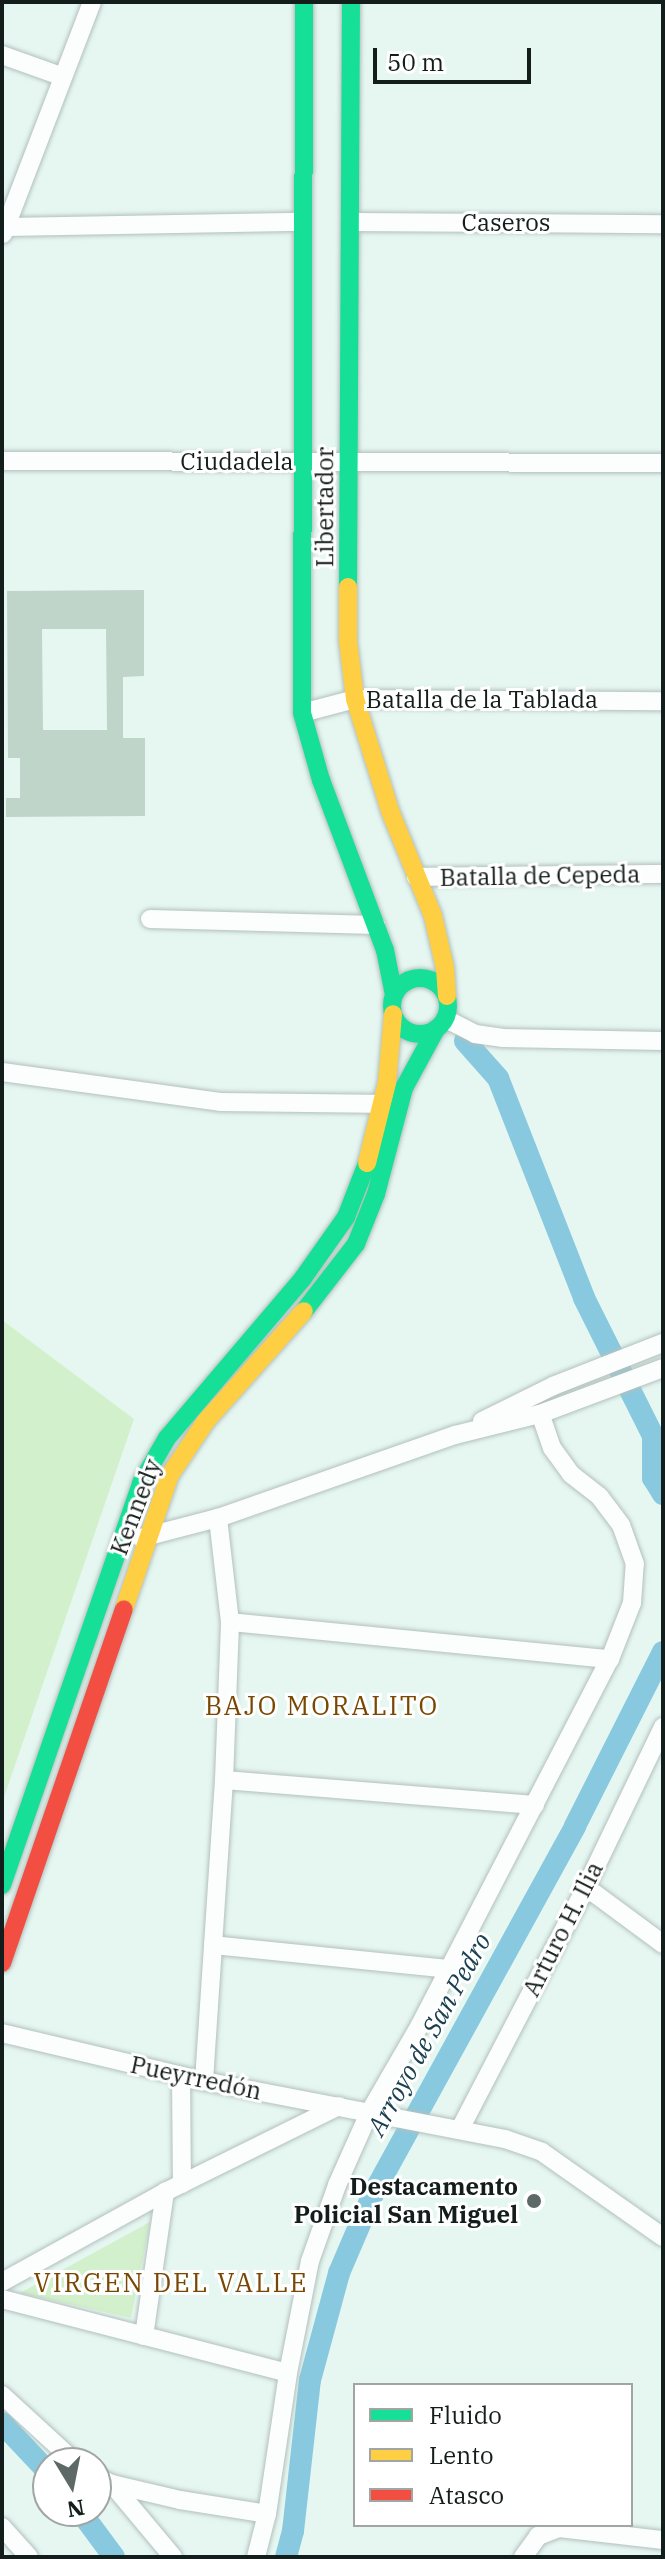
<!DOCTYPE html>
<meta charset="utf-8">
<style>
body{margin:0}
#map{position:relative;width:665px;height:2559px;overflow:hidden;background:#e6f7f2;font-family:"IBM Plex Serif",serif}
div>[style]{position:absolute}
[style*='--x']{left:calc(var(--x)*1px);top:calc(var(--y)*1px);width:calc(var(--w)*1px);rotate:calc(var(--a)*1deg)}
.green>*{inset:0;background:#d3f0cd}
.canal>*{height:22px;margin:-11px;padding:0 11px;transform-origin:11px;border-radius:11px;background:#88c9e0}
.building>*{inset:0;background:#bfd5ca}
.roads{filter:drop-shadow(0 0 2px #b3c0bd) drop-shadow(0 0 2px #b3c0bd)}
.street>*{height:18px;margin:-9px;padding:0 9px;transform-origin:9px;border-radius:9px;background:#fbfefd}
.fast>*{height:18px;margin:-9px;padding:0 9px;transform-origin:9px;border-radius:9px;background:#16e098}
.fast>.ring{margin:-9px;padding:0;box-sizing:content-box;background:none;border:18px solid #16e098;border-radius:50%}
.slow>*{height:18px;margin:-9px;padding:0 9px;transform-origin:9px;border-radius:9px;background:#ffcf43}
.jam>*{height:18px;margin:-9px;padding:0 9px;transform-origin:9px;border-radius:9px;background:#f24e42}
.dots>*{width:22px;height:22px;translate:-50% -50%;box-sizing:border-box;border:4px solid #fff;border-radius:50%}
span{translate:-50% -50%;white-space:nowrap;text-align:center;line-height:1.15;-webkit-text-stroke:6px #fff;paint-order:stroke}
.street-label{font-size:24px;color:#131d1b}
.poi-label{font-size:24px;color:#131d1b;font-weight:700}
.right{translate:-100% -50%;text-align:right}
.neighbourhood-label{font-size:26px;color:#7a4702;letter-spacing:2px}
.water-label{font-size:26px;color:#1b4151;font-style:italic}
.frame{position:absolute;inset:0;border:4px solid #131d1b;pointer-events:none}
.legend{position:absolute;left:353px;top:2383px;width:280px;height:144px;box-sizing:border-box;background:#fff;border:2px solid #a1a5a4;margin:0;padding:10px 14px;list-style:none;font-size:24px;color:#131d1b}
.legend li{display:flex;align-items:center;gap:16px;height:40px}
.legend b{width:40px;border:2px solid #a1a5a4}
.north{position:absolute;left:32px;top:2447px;width:80px;height:80px;box-sizing:border-box;background:#fff;border:2px solid #a1a5a4;border-radius:50%;rotate:170deg;font-size:22px;font-weight:700;line-height:32px;text-align:center;color:#131d1b}
.north::after{content:'';display:block;margin:auto;width:28px;height:36px;background:#5d6966;clip-path:polygon(50% 0,100% 100%,50% 72%,0 100%)}
.scale{position:absolute;left:373px;top:48px;width:158px;height:36px;box-sizing:border-box;border:4px solid #131d1b;border-top:0;padding-left:10px;font-size:24px;line-height:28px;white-space:nowrap;color:#131d1b;-webkit-text-stroke:6px #fff;paint-order:stroke}
</style>
<div id="map">
<div class="green">
<i style="clip-path:polygon(2px 1320px,134px 1419px,2px 1803px)"></i>
<i style="clip-path:polygon(150px 2222px,131px 2318px,20px 2293px)"></i>
</div>
<div class="canal">
<i style="--x:465;--y:1041;--w:50;--a:48.3"></i>
<i style="--x:498;--y:1078;--w:236;--a:68.6"></i>
<i style="--x:584;--y:1298;--w:154;--a:63.4"></i>
<i style="--x:653;--y:1436;--w:42;--a:90"></i>
<i style="--x:653;--y:1478;--w:19;--a:58"></i>
<i style="--x:2;--y:2423;--w:67;--a:46.8"></i>
<i style="--x:80;--y:2511;--w:57;--a:53.5"></i>
<i style="--x:286;--y:2557;--w:27;--a:-75"></i>
<i style="--x:293;--y:2531;--w:152;--a:-83.6"></i>
<i style="--x:310;--y:2380;--w:111;--a:-74.8"></i>
<i style="--x:339;--y:2273;--w:84;--a:-66.8"></i>
<i style="--x:372;--y:2196;--w:422;--a:-61.2"></i>
<i style="--x:575;--y:1826;--w:195;--a:-63.2"></i>
</div>
<div class="building">
<i style="clip-path:polygon(evenodd,144px 590px,144px 676px,123px 677px,123px 738px,145px 738px,145px 816px,6px 817px,6px 798px,20px 798px,20px 758px,8px 758px,7px 591px,144px 590px,42px 629px,106px 629px,107px 730px,43px 730px,42px 629px)"></i>
</div>
<div class="roads">
<div class="street">
<i style="--x:2;--y:55;--w:63;--a:19.6"></i>
<i style="--x:350;--y:222;--w:313;--a:0.4"></i>
<i style="--x:6;--y:227;--w:297;--a:-1"></i>
<i style="--x:3;--y:234;--w:248;--a:-69"></i>
<i style="--x:2;--y:461;--w:661;--a:0.17"></i>
<i style="--x:302;--y:713;--w:55;--a:-14.8"></i>
<i style="--x:355;--y:699;--w:308;--a:0.4"></i>
<i style="--x:416;--y:877;--w:247;--a:-0.7"></i>
<i style="--x:150;--y:919;--w:226;--a:1.5"></i>
<i style="--x:446;--y:1019;--w:33;--a:27"></i>
<i style="--x:475;--y:1034;--w:27;--a:8"></i>
<i style="--x:502;--y:1038;--w:161;--a:1.1"></i>
<i style="--x:2;--y:1072;--w:220;--a:7.8"></i>
<i style="--x:220;--y:1102;--w:173;--a:0.7"></i>
<i style="--x:482;--y:1421;--w:79;--a:-26.2"></i>
<i style="--x:553;--y:1386;--w:118;--a:-21.4"></i>
<i style="--x:141;--y:1538;--w:80;--a:-14.6"></i>
<i style="--x:218;--y:1518;--w:251;--a:-19.3"></i>
<i style="--x:455;--y:1435;--w:88;--a:-13.9"></i>
<i style="--x:540;--y:1414;--w:131;--a:-20.5"></i>
<i style="--x:230;--y:1622;--w:382;--a:5.6"></i>
<i style="--x:224;--y:1780;--w:312;--a:4.6"></i>
<i style="--x:586;--y:1887;--w:96;--a:36.5"></i>
<i style="--x:213;--y:1945;--w:237;--a:5.8"></i>
<i style="--x:2;--y:2033;--w:208;--a:13.4"></i>
<i style="--x:204;--y:2081;--w:307;--a:10.9"></i>
<i style="--x:505;--y:2139;--w:39;--a:19"></i>
<i style="--x:542;--y:2152;--w:148;--a:35.1"></i>
<i style="--x:181;--y:2076;--w:108;--a:89.5"></i>
<i style="--x:204;--y:2081;--w:302;--a:-86.2"></i>
<i style="--x:224;--y:1780;--w:158;--a:-87.8"></i>
<i style="--x:230;--y:1622;--w:105;--a:-96.6"></i>
<i style="--x:460;--y:2129;--w:273;--a:-62.5"></i>
<i style="--x:586;--y:1887;--w:178;--a:-64.3"></i>
<i style="--x:2;--y:2282;--w:186;--a:-28.9"></i>
<i style="--x:165;--y:2192;--w:194;--a:-26.3"></i>
<i style="--x:2;--y:2299;--w:295;--a:14.5"></i>
<i style="--x:144;--y:2336;--w:146;--a:-81.7"></i>
<i style="--x:2;--y:2395;--w:100;--a:42.6"></i>
<i style="--x:96;--y:2476;--w:18;--a:27"></i>
<i style="--x:112;--y:2484;--w:70;--a:13.2"></i>
<i style="--x:180;--y:2500;--w:88;--a:9.1"></i>
<i style="--x:267;--y:2514;--w:143;--a:-81.5"></i>
<i style="--x:288;--y:2373;--w:114;--a:-78.9"></i>
<i style="--x:310;--y:2261;--w:81;--a:-70.4"></i>
<i style="--x:337;--y:2185;--w:79;--a:-66"></i>
<i style="--x:369;--y:2113;--w:102;--a:-59.9"></i>
<i style="--x:420;--y:2025;--w:412;--a:-62.6"></i>
<i style="--x:610;--y:1659;--w:60;--a:-68.6"></i>
<i style="--x:632;--y:1603;--w:39;--a:-86"></i>
<i style="--x:635;--y:1564;--w:41;--a:-109.7"></i>
<i style="--x:621;--y:1525;--w:36;--a:-127"></i>
<i style="--x:599;--y:1496;--w:36;--a:-142"></i>
<i style="--x:571;--y:1474;--w:32;--a:-126"></i>
<i style="--x:552;--y:1448;--w:36;--a:-109"></i>
<i style="--x:112;--y:2484;--w:95;--a:50.1"></i>
<i style="--x:2;--y:2527;--w:40;--a:48"></i>
<i style="--x:256;--y:2557;--w:44;--a:-75.7"></i>
<i style="--x:523;--y:2557;--w:26;--a:-54"></i>
<i style="--x:538;--y:2536;--w:22;--a:-21"></i>
<i style="--x:559;--y:2528;--w:105;--a:6.6"></i>
</div>
<div class="fast">
<i style="--x:304;--y:2;--w:711;--a:90.16"></i>
<i style="--x:302;--y:713;--w:70;--a:74.2"></i>
<i style="--x:321;--y:780;--w:182;--a:69.4"></i>
<i style="--x:385;--y:950;--w:46;--a:78.7"></i>
<i style="--x:348;--y:587;--w:585;--a:-89.71"></i>
<i class="ring" style="left:392px;top:978px;width:38px;height:38px"></i>
<i style="--x:304;--y:1311;--w:85;--a:-52.2"></i>
<i style="--x:356;--y:1244;--w:54;--a:-68.2"></i>
<i style="--x:376;--y:1194;--w:110;--a:-75.2"></i>
<i style="--x:404;--y:1088;--w:67;--a:-61.5"></i>
<i style="--x:2;--y:1885;--w:425;--a:-70.9"></i>
<i style="--x:141;--y:1483;--w:52;--a:-60"></i>
<i style="--x:167;--y:1438;--w:210;--a:-49.6"></i>
<i style="--x:303;--y:1278;--w:75;--a:-54.8"></i>
<i style="--x:346;--y:1217;--w:58;--a:-68.7"></i>
</div>
<div class="slow">
<i style="--x:348;--y:587;--w:54;--a:90"></i>
<i style="--x:348;--y:641;--w:58;--a:83.1"></i>
<i style="--x:355;--y:699;--w:117;--a:72.6"></i>
<i style="--x:390;--y:811;--w:113;--a:67.7"></i>
<i style="--x:433;--y:916;--w:53;--a:77"></i>
<i style="--x:445;--y:968;--w:28;--a:86"></i>
<i style="--x:367;--y:1163;--w:82;--a:-76"></i>
<i style="--x:387;--y:1083;--w:69;--a:-85"></i>
<i style="--x:124;--y:1609;--w:142;--a:-71.1"></i>
<i style="--x:170;--y:1475;--w:65;--a:-56.3"></i>
<i style="--x:206;--y:1421;--w:147;--a:-48.3"></i>
</div>
<div class="jam">
<i style="--x:2;--y:1963;--w:374;--a:-71"></i>
</div>
</div>
<div class="dots">
<i style="left:534px;top:2201px;background:#5d6966"></i>
</div>
<div class="street-label">
<span style="left:506px;top:223px">Caseros</span>
<span style="left:237px;top:462px">Ciudadela</span>
<span style="left:325px;top:507px;rotate:-90deg">Libertador</span>
<span style="left:482px;top:700px">Batalla de la Tablada</span>
<span style="left:540px;top:876px;rotate:-1deg">Batalla de Cepeda</span>
<span style="left:136px;top:1507px;rotate:-69deg">Kennedy</span>
<span style="left:563px;top:1929px;rotate:-63deg">Arturo H. Ilia</span>
<span style="left:196px;top:2078px;rotate:12deg">Pueyrredón</span>
</div>
<div class="poi-label">
<span class="right" style="left:518px;top:2201px">Destacamento<br>Policial San Miguel</span>
</div>
<div class="neighbourhood-label">
<span style="left:322px;top:1706px">BAJO MORALITO</span>
<span style="left:171px;top:2283px">VIRGEN DEL VALLE</span>
</div>
<div class="water-label">
<span style="left:429px;top:2034px;rotate:-61deg">Arroyo de San Pedro</span>
</div>
<div class="frame"></div>
<ul class="legend">
<li><b style="height:10px;background:#16e098"></b>Fluido</li>
<li><b style="height:10px;background:#ffcf43"></b>Lento</li>
<li><b style="height:10px;background:#f24e42"></b>Atasco</li>
</ul>
<div class="north">N</div>
<div class="scale">50 m</div>
</div>
